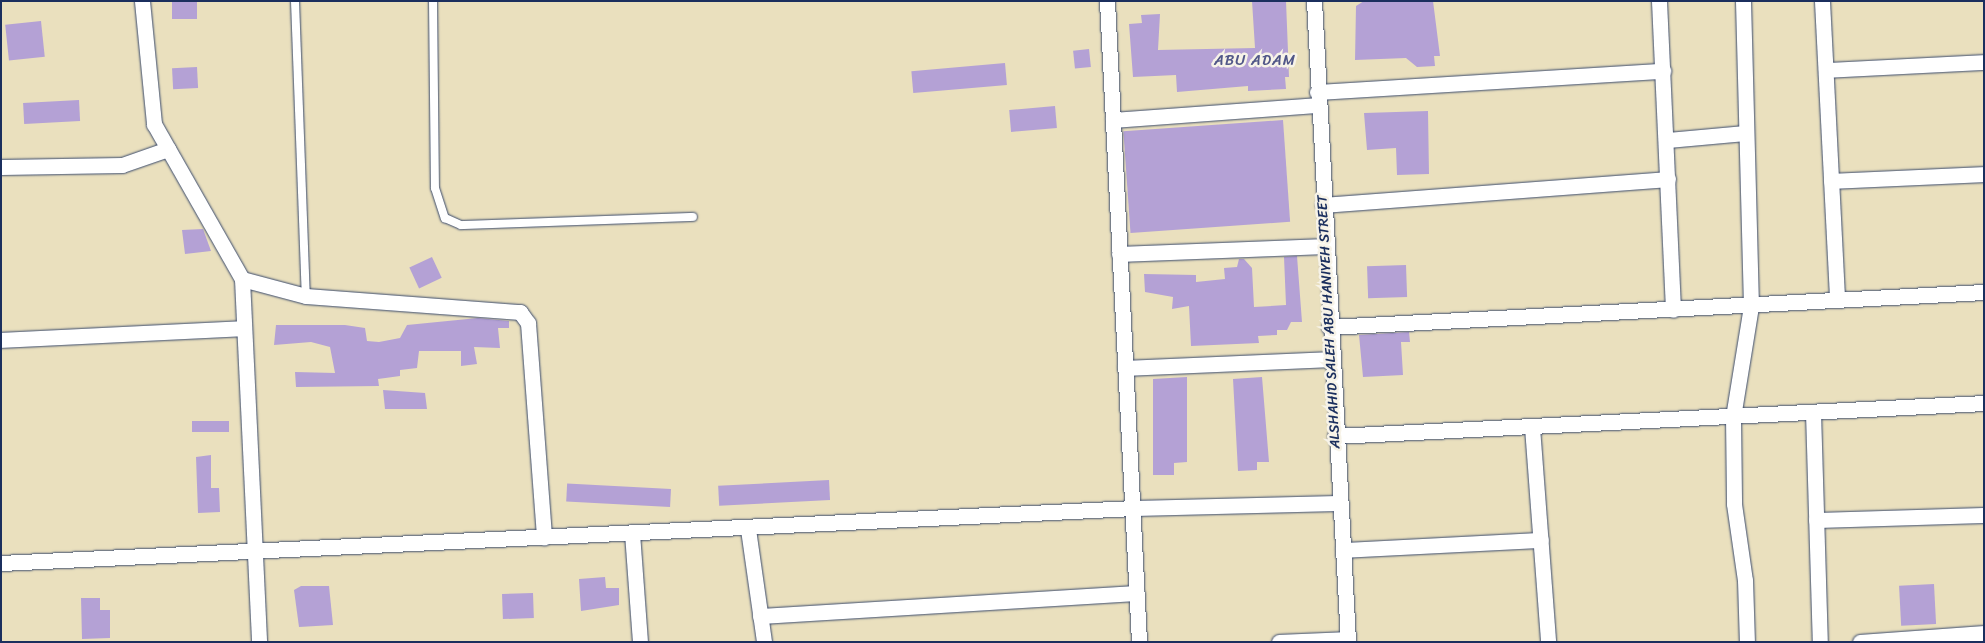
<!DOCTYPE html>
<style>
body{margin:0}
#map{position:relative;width:1985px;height:643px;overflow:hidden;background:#eae0be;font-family:Sriracha,sans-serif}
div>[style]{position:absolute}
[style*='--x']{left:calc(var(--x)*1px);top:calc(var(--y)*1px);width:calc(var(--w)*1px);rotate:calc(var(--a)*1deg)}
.building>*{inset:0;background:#b4a1d5;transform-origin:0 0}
.roads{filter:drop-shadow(0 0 1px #3a4a6c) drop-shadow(0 0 1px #3a4a6c)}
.lane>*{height:8px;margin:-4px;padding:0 4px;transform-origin:4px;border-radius:4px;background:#fff}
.street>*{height:15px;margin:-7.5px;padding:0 7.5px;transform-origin:7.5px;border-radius:7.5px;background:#fff}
span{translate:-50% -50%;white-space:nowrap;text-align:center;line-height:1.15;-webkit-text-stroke:5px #f7f3e8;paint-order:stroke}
.street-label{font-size:14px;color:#1b2f5e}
.neighbourhood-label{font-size:15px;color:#515788;letter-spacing:1px}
.frame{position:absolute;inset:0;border:2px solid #1b2f5e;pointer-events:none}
</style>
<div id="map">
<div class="building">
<i style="left:172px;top:1px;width:25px;height:18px"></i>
<i style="clip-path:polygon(1252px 1px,1286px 1px,1289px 77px,1285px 77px,1286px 89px,1248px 91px,1248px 86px,1177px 92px,1176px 75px,1133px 77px,1129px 24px,1142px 23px,1141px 15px,1160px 14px,1158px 50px,1255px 48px)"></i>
<i style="clip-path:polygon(1364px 1px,1433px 1px,1440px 56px,1434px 56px,1435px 66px,1417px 67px,1406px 58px,1355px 60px,1356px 6px)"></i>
<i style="left:41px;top:21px;width:36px;height:36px;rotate:84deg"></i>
<i style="left:1089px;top:49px;width:18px;height:16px;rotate:84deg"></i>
<i style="left:1005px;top:63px;width:22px;height:94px;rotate:85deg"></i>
<i style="left:197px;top:67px;width:21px;height:25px;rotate:87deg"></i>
<i style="left:79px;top:100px;width:21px;height:56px;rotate:87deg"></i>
<i style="left:1055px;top:106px;width:22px;height:46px;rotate:85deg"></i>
<i style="clip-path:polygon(1428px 111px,1429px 174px,1397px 175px,1396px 148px,1367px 150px,1364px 113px)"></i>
<i style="left:1283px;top:120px;width:102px;height:160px;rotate:86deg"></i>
<i style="clip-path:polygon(203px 229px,211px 251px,185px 254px,182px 230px)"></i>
<i style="clip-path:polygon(1297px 256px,1302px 322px,1291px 322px,1287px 330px,1277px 330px,1277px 335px,1258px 336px,1259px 343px,1191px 346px,1189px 306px,1172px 309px,1173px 297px,1145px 292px,1144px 274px,1196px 275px,1196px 282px,1225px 279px,1224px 268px,1237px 267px,1239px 259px,1244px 259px,1252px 268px,1254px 307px,1286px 305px,1284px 257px)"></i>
<i style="left:432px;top:257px;width:23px;height:25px;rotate:65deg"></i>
<i style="left:1406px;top:265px;width:32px;height:39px;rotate:88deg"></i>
<i style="clip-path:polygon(478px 318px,509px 321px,509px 328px,498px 328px,500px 348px,474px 347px,477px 364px,461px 366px,461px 351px,419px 351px,417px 368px,400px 370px,400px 376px,378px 379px,379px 386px,296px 387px,295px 372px,335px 373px,330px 347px,311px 342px,274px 345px,276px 325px,345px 325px,365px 328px,367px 341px,379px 342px,400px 338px,407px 325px)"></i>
<i style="clip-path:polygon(1409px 332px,1410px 342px,1401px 342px,1403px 375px,1363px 377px,1359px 335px)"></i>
<i style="clip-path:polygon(1187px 377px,1187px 462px,1174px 463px,1174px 475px,1153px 475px,1153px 379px)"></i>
<i style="clip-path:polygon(1262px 377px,1269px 462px,1257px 462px,1257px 470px,1238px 471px,1233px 379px)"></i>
<i style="clip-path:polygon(383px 390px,425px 393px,427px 409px,385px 409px)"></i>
<i style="left:229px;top:421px;width:11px;height:37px;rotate:90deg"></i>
<i style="clip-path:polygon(211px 455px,211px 488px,219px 488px,220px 512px,198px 513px,196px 457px)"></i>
<i style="left:829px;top:480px;width:20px;height:111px;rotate:87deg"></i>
<i style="left:671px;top:489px;width:18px;height:104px;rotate:93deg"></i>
<i style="clip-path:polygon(605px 577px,606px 588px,619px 588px,619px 605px,581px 611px,579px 579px)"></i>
<i style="left:1934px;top:584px;width:40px;height:35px;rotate:87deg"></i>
<i style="clip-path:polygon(301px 586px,329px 586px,333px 625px,299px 627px,294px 590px)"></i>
<i style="left:533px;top:593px;width:25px;height:31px;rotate:88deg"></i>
<i style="clip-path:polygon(81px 598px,100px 598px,100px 610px,110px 610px,110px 638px,82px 639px)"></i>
</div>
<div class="roads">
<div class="lane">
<i style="--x:295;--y:1;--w:295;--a:87.9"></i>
<i style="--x:433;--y:1;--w:187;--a:89.4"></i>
<i style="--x:435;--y:188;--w:32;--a:72"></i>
<i style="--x:445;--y:218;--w:17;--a:24"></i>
<i style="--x:461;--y:225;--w:232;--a:-2"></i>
</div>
<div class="street">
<i style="--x:142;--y:1;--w:124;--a:84.4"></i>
<i style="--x:154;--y:124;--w:178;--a:60.4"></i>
<i style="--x:242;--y:279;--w:363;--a:87.3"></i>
<i style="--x:1107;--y:1;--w:642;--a:87.14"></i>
<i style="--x:1314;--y:1;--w:642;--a:86.96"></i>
<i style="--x:1659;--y:1;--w:309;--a:87.4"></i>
<i style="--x:1743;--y:1;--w:305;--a:88.5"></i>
<i style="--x:1751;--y:306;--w:112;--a:99.2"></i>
<i style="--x:1733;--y:417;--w:87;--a:89.3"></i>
<i style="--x:1734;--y:504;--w:77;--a:81.8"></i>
<i style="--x:1745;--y:580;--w:62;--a:88.2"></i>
<i style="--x:1822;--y:1;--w:298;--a:87.1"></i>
<i style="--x:1826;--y:70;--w:158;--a:-2.9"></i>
<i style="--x:1317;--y:92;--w:347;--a:-3.5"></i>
<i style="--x:1113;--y:120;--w:206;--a:-4.2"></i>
<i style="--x:1667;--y:140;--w:79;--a:-5.1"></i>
<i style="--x:1;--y:167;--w:121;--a:-0.9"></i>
<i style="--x:122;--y:165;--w:49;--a:-19.2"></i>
<i style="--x:1831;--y:181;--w:153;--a:-2.6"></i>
<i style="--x:1323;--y:205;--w:346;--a:-4.3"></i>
<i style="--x:1119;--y:254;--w:206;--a:-2.2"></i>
<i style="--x:242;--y:279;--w:66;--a:14.9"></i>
<i style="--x:306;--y:296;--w:215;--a:4.3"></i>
<i style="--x:520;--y:312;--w:14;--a:54"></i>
<i style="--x:528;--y:323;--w:215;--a:85.7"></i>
<i style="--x:1329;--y:327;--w:656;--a:-3.06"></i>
<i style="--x:1;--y:340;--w:243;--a:-2.8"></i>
<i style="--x:1125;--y:368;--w:206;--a:-2.5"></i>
<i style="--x:1813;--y:412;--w:230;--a:88.3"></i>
<i style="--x:1532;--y:427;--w:216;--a:85.7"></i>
<i style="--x:1335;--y:436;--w:650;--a:-2.91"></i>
<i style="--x:1816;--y:520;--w:168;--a:-1.7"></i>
<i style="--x:748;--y:529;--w:114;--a:81.9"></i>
<i style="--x:632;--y:533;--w:109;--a:85.8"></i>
<i style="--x:1343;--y:550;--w:198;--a:-2.9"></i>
<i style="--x:1;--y:563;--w:1132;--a:-2.78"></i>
<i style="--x:1132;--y:508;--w:208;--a:-1.4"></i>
<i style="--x:760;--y:616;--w:377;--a:-3.5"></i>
<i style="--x:1279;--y:642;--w:69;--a:-2.5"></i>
<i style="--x:1860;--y:642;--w:124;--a:-4.2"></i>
</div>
</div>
<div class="street-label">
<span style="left:1329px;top:322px;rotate:-93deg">ALSHAHID SALEH ABU HANIYEH STREET</span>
</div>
<div class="neighbourhood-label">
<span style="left:1255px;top:61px">ABU ADAM</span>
</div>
<div class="frame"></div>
</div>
